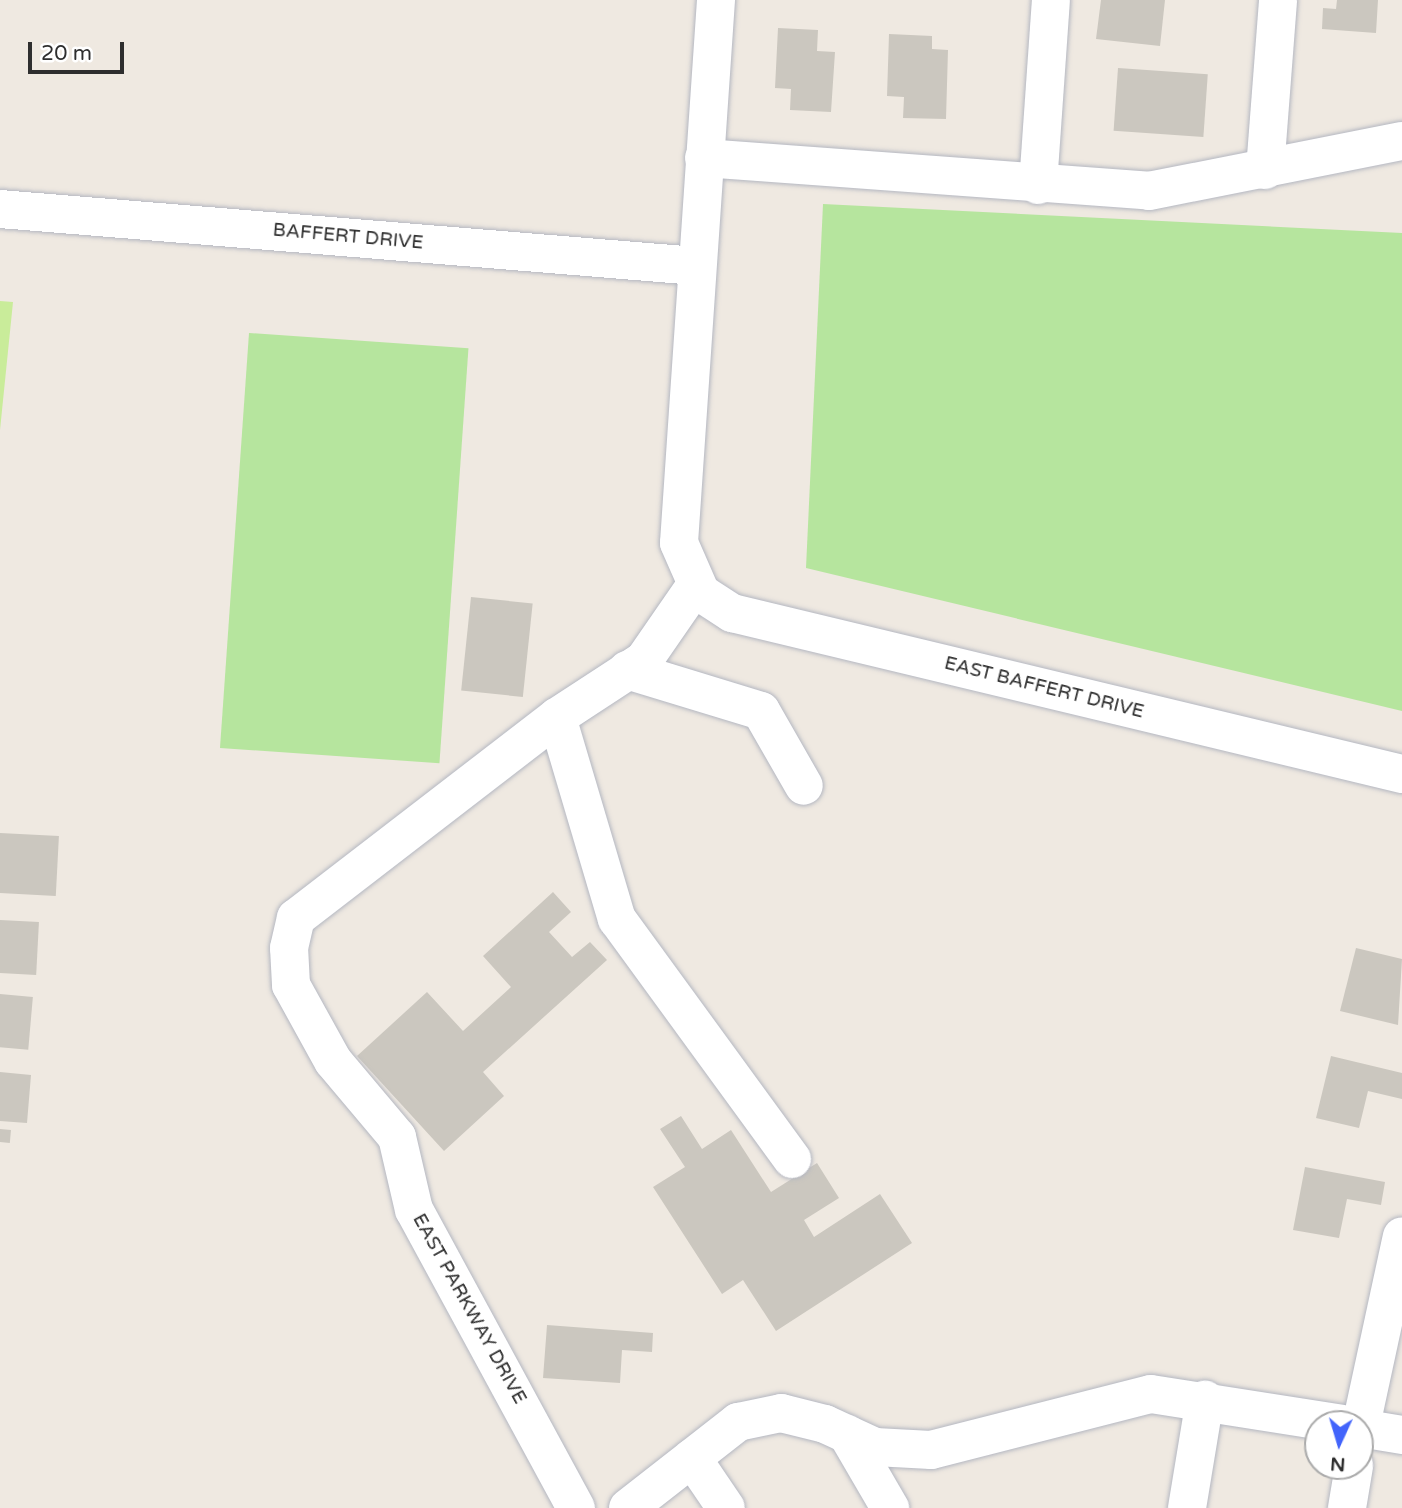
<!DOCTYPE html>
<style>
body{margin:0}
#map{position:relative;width:1402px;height:1508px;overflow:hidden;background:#efe9e1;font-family:"Varela Round",sans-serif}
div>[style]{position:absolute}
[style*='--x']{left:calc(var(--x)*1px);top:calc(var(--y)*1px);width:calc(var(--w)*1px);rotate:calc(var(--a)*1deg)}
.green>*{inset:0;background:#b6e59e;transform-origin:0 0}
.pitch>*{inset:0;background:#c9ec9a}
.building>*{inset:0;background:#cbc7bf;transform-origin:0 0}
.roads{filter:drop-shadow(0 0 2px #b4b7c1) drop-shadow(0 0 2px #b4b7c1)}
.minor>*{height:38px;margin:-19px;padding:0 19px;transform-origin:19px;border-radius:19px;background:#fff}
span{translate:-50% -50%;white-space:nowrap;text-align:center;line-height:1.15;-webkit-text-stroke:6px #fff;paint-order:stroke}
.street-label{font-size:19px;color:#2e2e2e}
.north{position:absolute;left:1304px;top:1410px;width:70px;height:70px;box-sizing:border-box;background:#fff;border:2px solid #ababab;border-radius:50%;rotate:184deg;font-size:19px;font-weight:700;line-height:28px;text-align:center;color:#2e2e2e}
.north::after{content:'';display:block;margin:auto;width:24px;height:32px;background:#4264fb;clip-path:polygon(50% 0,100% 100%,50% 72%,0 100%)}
.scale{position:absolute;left:28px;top:42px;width:96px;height:32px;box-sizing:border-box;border:4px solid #2e2e2e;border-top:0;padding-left:9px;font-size:21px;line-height:24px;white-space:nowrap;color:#2e2e2e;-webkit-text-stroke:5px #fff;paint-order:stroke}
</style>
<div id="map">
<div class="green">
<i style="clip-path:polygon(823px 204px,1402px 233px,1402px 711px,806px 568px)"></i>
<i style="left:249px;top:333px;width:220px;height:416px;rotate:4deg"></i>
</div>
<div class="pitch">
<i style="clip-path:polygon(0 301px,13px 302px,0 430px)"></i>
</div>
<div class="building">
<i style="clip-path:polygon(1101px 0,1165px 0,1160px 46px,1096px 39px)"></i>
<i style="clip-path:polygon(1337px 0,1378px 0,1376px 33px,1322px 29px,1323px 8px,1336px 9px)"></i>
<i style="clip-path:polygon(778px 28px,818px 30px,817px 51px,835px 52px,831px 112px,790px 110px,791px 89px,775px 88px)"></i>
<i style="clip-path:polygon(889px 34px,932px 36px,932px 49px,948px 50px,946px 119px,903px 118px,904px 97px,887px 96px)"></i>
<i style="left:1118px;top:68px;width:90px;height:63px;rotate:4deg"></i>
<i style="left:471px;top:597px;width:62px;height:94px;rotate:6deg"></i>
<i style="left:0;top:833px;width:59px;height:60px;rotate:3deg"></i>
<i style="clip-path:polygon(553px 892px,571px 912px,549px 932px,572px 957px,590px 942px,607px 960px,483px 1072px,504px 1096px,444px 1151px,357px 1056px,427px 992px,463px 1031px,511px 987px,483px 956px)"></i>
<i style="left:0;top:920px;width:39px;height:53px;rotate:3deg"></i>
<i style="clip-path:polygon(1356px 948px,1402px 959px,1398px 1025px,1340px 1011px)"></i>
<i style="left:0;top:994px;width:33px;height:53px;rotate:5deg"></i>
<i style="clip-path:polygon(1331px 1056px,1402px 1073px,1402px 1099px,1368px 1091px,1359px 1128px,1316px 1118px)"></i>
<i style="clip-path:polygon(0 1072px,31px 1075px,27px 1123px,0 1121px)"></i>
<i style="clip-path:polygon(681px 1116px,702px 1149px,731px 1130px,771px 1192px,817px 1163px,839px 1198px,804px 1220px,814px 1237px,880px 1194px,912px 1243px,776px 1331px,743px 1280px,722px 1294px,653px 1187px,685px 1167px,660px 1129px)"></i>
<i style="left:0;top:1129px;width:11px;height:13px;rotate:5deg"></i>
<i style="clip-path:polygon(1305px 1167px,1385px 1182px,1381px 1205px,1347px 1199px,1339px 1238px,1293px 1230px)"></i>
<i style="clip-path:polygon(547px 1325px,653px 1333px,652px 1352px,622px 1350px,620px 1383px,543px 1378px)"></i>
</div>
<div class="roads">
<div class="minor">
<i style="--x:716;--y:0;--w:544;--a:93.9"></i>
<i style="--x:679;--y:543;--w:55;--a:66.3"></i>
<i style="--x:701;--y:593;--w:37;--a:33"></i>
<i style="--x:732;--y:613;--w:689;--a:13.51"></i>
<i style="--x:704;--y:158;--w:446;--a:4.2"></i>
<i style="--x:1149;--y:191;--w:258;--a:-11.2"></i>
<i style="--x:1265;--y:170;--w:170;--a:-85.6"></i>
<i style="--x:1038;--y:185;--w:185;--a:-86"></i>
<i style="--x:0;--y:209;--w:698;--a:4.68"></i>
<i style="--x:627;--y:670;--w:140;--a:17"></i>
<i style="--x:761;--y:711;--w:86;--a:60.2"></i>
<i style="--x:557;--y:717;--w:211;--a:73.5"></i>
<i style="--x:617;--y:919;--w:297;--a:53.9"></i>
<i style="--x:1360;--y:1428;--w:43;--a:9.5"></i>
<i style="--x:1360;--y:1430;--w:198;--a:-77.8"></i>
<i style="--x:847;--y:1434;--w:86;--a:59.8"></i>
<i style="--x:692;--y:1458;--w:60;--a:55.8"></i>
<i style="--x:576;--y:1508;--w:339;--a:-118.5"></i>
<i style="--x:414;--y:1210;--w:75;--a:-103.1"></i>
<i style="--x:397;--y:1137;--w:99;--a:-130.1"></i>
<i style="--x:333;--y:1061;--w:87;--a:-118.9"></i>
<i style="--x:291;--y:985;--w:37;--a:-93"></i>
<i style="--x:289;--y:948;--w:31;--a:-77"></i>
<i style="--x:296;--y:918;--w:329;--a:-37.6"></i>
<i style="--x:557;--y:717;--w:104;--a:-33.2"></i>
<i style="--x:644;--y:660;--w:90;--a:-55.4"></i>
<i style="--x:628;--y:1508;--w:140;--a:-38"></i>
<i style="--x:738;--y:1422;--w:44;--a:-11.8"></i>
<i style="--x:781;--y:1413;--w:45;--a:14"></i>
<i style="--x:825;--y:1424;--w:55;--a:24.7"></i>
<i style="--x:875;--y:1447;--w:56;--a:3.1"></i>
<i style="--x:931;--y:1450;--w:227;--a:-14.3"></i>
<i style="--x:1151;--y:1394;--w:193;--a:8.9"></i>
<i style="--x:1187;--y:1508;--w:110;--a:-80.6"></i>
<i style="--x:1347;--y:1508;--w:43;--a:-80.5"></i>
</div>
</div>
<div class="street-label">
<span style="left:348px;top:237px;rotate:5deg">BAFFERT DRIVE</span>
<span style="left:1044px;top:688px;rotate:14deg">EAST BAFFERT DRIVE</span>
<span style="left:469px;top:1309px;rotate:61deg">EAST PARKWAY DRIVE</span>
</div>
<div class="north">N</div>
<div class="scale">20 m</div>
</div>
